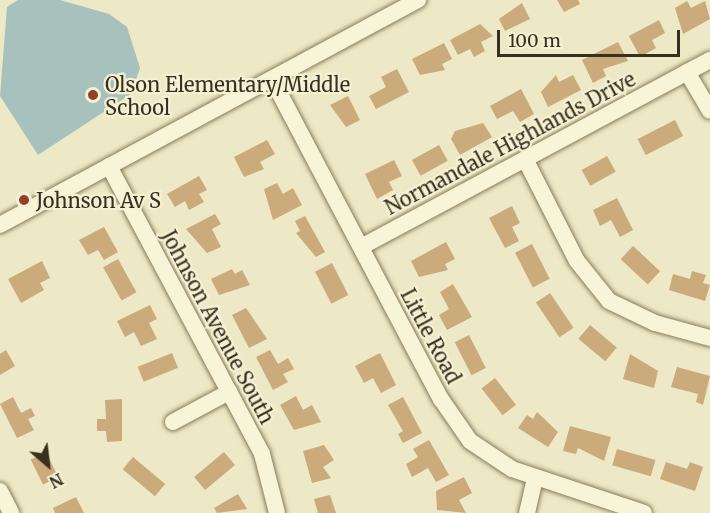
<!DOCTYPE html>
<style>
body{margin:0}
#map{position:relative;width:710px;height:513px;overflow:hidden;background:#ede8c5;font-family:Merriweather,serif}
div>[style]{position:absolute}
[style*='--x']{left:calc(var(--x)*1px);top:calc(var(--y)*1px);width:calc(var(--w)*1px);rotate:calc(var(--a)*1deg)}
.water>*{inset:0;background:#a7c1bd}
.building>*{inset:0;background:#cbaa7c;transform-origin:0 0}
.roads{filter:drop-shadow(0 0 2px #887b5b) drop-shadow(0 0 2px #887b5b)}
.minor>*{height:16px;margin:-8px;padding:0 8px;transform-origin:8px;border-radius:8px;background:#f8f4d8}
.dots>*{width:16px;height:16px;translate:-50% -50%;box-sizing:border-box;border:3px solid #f5f1d4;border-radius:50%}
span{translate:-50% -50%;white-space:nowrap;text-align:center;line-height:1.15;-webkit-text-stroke:4.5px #f5f1d4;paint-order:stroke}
.poi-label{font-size:20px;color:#38301f}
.left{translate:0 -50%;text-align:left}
.street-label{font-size:20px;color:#38301f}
.north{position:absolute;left:18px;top:435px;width:60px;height:60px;-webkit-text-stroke:4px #f5f1d4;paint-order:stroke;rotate:152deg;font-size:16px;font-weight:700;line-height:24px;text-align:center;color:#38301f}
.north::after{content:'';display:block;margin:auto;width:21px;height:27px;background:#38301f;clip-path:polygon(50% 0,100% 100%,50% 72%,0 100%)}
.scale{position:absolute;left:497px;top:30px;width:183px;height:27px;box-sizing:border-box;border:3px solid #38301f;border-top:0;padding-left:8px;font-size:18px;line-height:21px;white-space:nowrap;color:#38301f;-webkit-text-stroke:4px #f5f1d4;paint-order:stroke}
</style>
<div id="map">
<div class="water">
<i style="clip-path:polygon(18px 0,60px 0,109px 14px,127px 27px,140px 68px,131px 94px,38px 155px,0 96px,7px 7px)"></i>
</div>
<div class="building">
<i style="clip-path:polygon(557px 0,578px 0,580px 4px,564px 12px)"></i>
<i style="clip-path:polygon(687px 1px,691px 8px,705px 1px,710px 19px,683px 34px,675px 8px)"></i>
<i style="clip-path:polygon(522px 3px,530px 19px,505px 31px,499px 19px)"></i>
<i style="clip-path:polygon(659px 20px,665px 33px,652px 40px,656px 48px,640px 57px,629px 36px)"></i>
<i style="clip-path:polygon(480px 24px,493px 36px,481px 42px,485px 51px,474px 57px,470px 49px,458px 55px,450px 40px)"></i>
<i style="clip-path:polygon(618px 42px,628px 61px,603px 69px,606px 76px,593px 83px,582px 60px)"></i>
<i style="clip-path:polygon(444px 43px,452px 59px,442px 64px,445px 70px,420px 75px,412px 59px)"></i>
<i style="clip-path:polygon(397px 69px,409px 92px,376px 109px,369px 96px,386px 87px,381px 77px)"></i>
<i style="clip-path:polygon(556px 75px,559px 82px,573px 75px,581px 90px,548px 107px,541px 92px)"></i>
<i style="clip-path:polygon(521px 89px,534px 114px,520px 122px,513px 111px,497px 119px,490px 106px)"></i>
<i style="clip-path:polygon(348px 96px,360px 120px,346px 127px,330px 105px)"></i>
<i style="left:675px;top:120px;width:18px;height:42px;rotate:63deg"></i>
<i style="clip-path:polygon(483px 123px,492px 137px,460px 155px,451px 139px,455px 131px)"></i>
<i style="clip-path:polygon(267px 140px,275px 154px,260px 162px,264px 169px,244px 177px,234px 157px)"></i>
<i style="left:439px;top:145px;width:18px;height:31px;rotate:61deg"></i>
<i style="left:607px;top:156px;width:18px;height:29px;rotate:61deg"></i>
<i style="clip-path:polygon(394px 160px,402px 176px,389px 182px,393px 190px,377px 199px,365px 174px)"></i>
<i style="clip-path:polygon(199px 176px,207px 190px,199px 194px,204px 202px,189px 210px,185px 201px,175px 207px,167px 194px)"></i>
<i style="clip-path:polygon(277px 183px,283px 194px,293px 188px,302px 205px,273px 220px,264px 189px)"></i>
<i style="clip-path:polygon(617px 198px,633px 230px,620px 237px,611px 220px,600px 226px,593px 210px)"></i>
<i style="clip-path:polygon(512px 206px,520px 223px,512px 227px,519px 241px,505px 248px,489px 218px)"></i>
<i style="clip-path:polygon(215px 214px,221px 224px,212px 229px,221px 247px,207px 253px,186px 229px)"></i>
<i style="clip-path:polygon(305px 216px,325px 252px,316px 257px,296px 233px,300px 231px,295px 221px)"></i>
<i style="clip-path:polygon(104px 227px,118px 252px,104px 260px,98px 250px,88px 255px,79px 240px)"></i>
<i style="clip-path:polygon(446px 242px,455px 259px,445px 264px,448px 270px,419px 277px,411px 261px)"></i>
<i style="left:532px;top:244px;width:39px;height:19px;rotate:63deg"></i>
<i style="left:633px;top:246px;width:37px;height:18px;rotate:43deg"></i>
<i style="left:118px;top:259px;width:38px;height:17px;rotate:61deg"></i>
<i style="clip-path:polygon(42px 261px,50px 278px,40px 283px,44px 290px,21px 303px,8px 279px)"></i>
<i style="left:332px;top:263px;width:36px;height:19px;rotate:63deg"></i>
<i style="clip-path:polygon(232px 269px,235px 274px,242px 270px,250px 285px,219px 295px,211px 279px)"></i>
<i style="clip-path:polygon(692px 271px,706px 275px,703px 283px,710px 285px,705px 301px,669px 290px,673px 274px,690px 279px)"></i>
<i style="clip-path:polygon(453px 284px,472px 317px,447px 330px,439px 315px,449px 309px,440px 292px)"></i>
<i style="left:550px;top:293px;width:42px;height:17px;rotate:56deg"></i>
<i style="clip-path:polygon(150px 305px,157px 319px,149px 323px,157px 339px,141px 346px,134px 332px,125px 337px,117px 321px)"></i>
<i style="clip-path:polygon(246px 308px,267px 339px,249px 348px,232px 315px)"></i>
<i style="left:590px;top:325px;width:35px;height:18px;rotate:40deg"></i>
<i style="left:469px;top:335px;width:37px;height:16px;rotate:63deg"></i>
<i style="clip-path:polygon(6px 350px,15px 366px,0 375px,0 354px)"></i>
<i style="clip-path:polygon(270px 350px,278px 364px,288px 358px,294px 369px,283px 374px,288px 382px,273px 390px,256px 357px)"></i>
<i style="left:172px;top:353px;width:16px;height:37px;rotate:68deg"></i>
<i style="clip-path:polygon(380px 353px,396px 385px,381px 393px,373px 378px,364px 383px,355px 366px)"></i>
<i style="clip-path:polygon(630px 354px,658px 371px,654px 388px,623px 379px)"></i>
<i style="clip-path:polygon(677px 367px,710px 376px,703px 405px,696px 402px,698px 394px,671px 387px)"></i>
<i style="left:495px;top:378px;width:34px;height:17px;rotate:52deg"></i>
<i style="clip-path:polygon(296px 396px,303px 410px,312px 405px,321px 422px,294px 430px,280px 405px)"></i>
<i style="clip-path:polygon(13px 397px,21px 413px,31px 408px,35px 416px,28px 419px,34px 430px,17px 438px,0 404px)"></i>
<i style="clip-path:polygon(403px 397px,422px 433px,403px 443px,398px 434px,403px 431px,388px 405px)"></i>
<i style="clip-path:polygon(122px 399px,122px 441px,107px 442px,106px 431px,97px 431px,97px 419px,106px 419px,105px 400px)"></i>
<i style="clip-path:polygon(537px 412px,558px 432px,548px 447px,518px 428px,527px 415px,533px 419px)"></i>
<i style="clip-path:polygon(570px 426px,611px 437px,604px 461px,578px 448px,576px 454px,563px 451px)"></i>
<i style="clip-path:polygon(429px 440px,449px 475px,436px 482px,428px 468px,412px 477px,406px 464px,418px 457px,413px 449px)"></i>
<i style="clip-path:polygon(324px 445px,334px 460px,323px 467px,331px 478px,312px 483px,303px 451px)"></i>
<i style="left:617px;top:449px;width:40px;height:17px;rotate:16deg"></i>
<i style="left:46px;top:452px;width:28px;height:17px;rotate:64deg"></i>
<i style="left:224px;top:452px;width:17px;height:39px;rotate:50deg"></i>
<i style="left:133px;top:457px;width:42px;height:16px;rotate:40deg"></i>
<i style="clip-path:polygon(666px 462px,687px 469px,690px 462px,703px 467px,695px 491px,660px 479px)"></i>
<i style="clip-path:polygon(464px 477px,472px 493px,459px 500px,466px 513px,437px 510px,436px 491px)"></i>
<i style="clip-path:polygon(238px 494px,247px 509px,217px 513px,214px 508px)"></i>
<i style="clip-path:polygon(330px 495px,336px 513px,318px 513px,314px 499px)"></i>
<i style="clip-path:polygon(76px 497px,84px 513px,55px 513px,53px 508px)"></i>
</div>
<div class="roads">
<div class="minor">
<i style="--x:687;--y:72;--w:45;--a:59.5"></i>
<i style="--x:272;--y:79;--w:362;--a:62.2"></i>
<i style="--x:441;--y:399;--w:51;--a:55.4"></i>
<i style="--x:470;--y:441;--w:50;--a:33.7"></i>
<i style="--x:512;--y:469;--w:139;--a:18.4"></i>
<i style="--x:525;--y:159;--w:114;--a:63"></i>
<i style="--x:577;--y:261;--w:51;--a:51.3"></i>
<i style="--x:609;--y:301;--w:51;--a:25.6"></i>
<i style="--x:655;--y:323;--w:57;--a:15.3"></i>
<i style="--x:109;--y:166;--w:326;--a:62"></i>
<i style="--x:262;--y:454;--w:61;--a:75.7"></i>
<i style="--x:0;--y:225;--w:475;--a:-28.3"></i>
<i style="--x:361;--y:247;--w:396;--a:-28.2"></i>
<i style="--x:173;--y:422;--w:64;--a:-28.2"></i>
<i style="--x:0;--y:491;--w:25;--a:63"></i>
<i style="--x:527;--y:513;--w:36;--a:-77"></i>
</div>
</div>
<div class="dots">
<i style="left:93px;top:95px;background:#963d2c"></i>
<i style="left:24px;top:200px;background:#963d2c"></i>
</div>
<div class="poi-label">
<span class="left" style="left:105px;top:96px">Olson Elementary/Middle<br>School</span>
<span class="left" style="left:36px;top:200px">Johnson Av S</span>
</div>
<div class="street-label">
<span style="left:510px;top:143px;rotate:-28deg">Normandale Highlands Drive</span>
<span style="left:218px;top:327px;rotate:62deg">Johnson Avenue South</span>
<span style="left:431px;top:336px;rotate:62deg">Little Road</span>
</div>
<div class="north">N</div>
<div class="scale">100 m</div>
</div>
